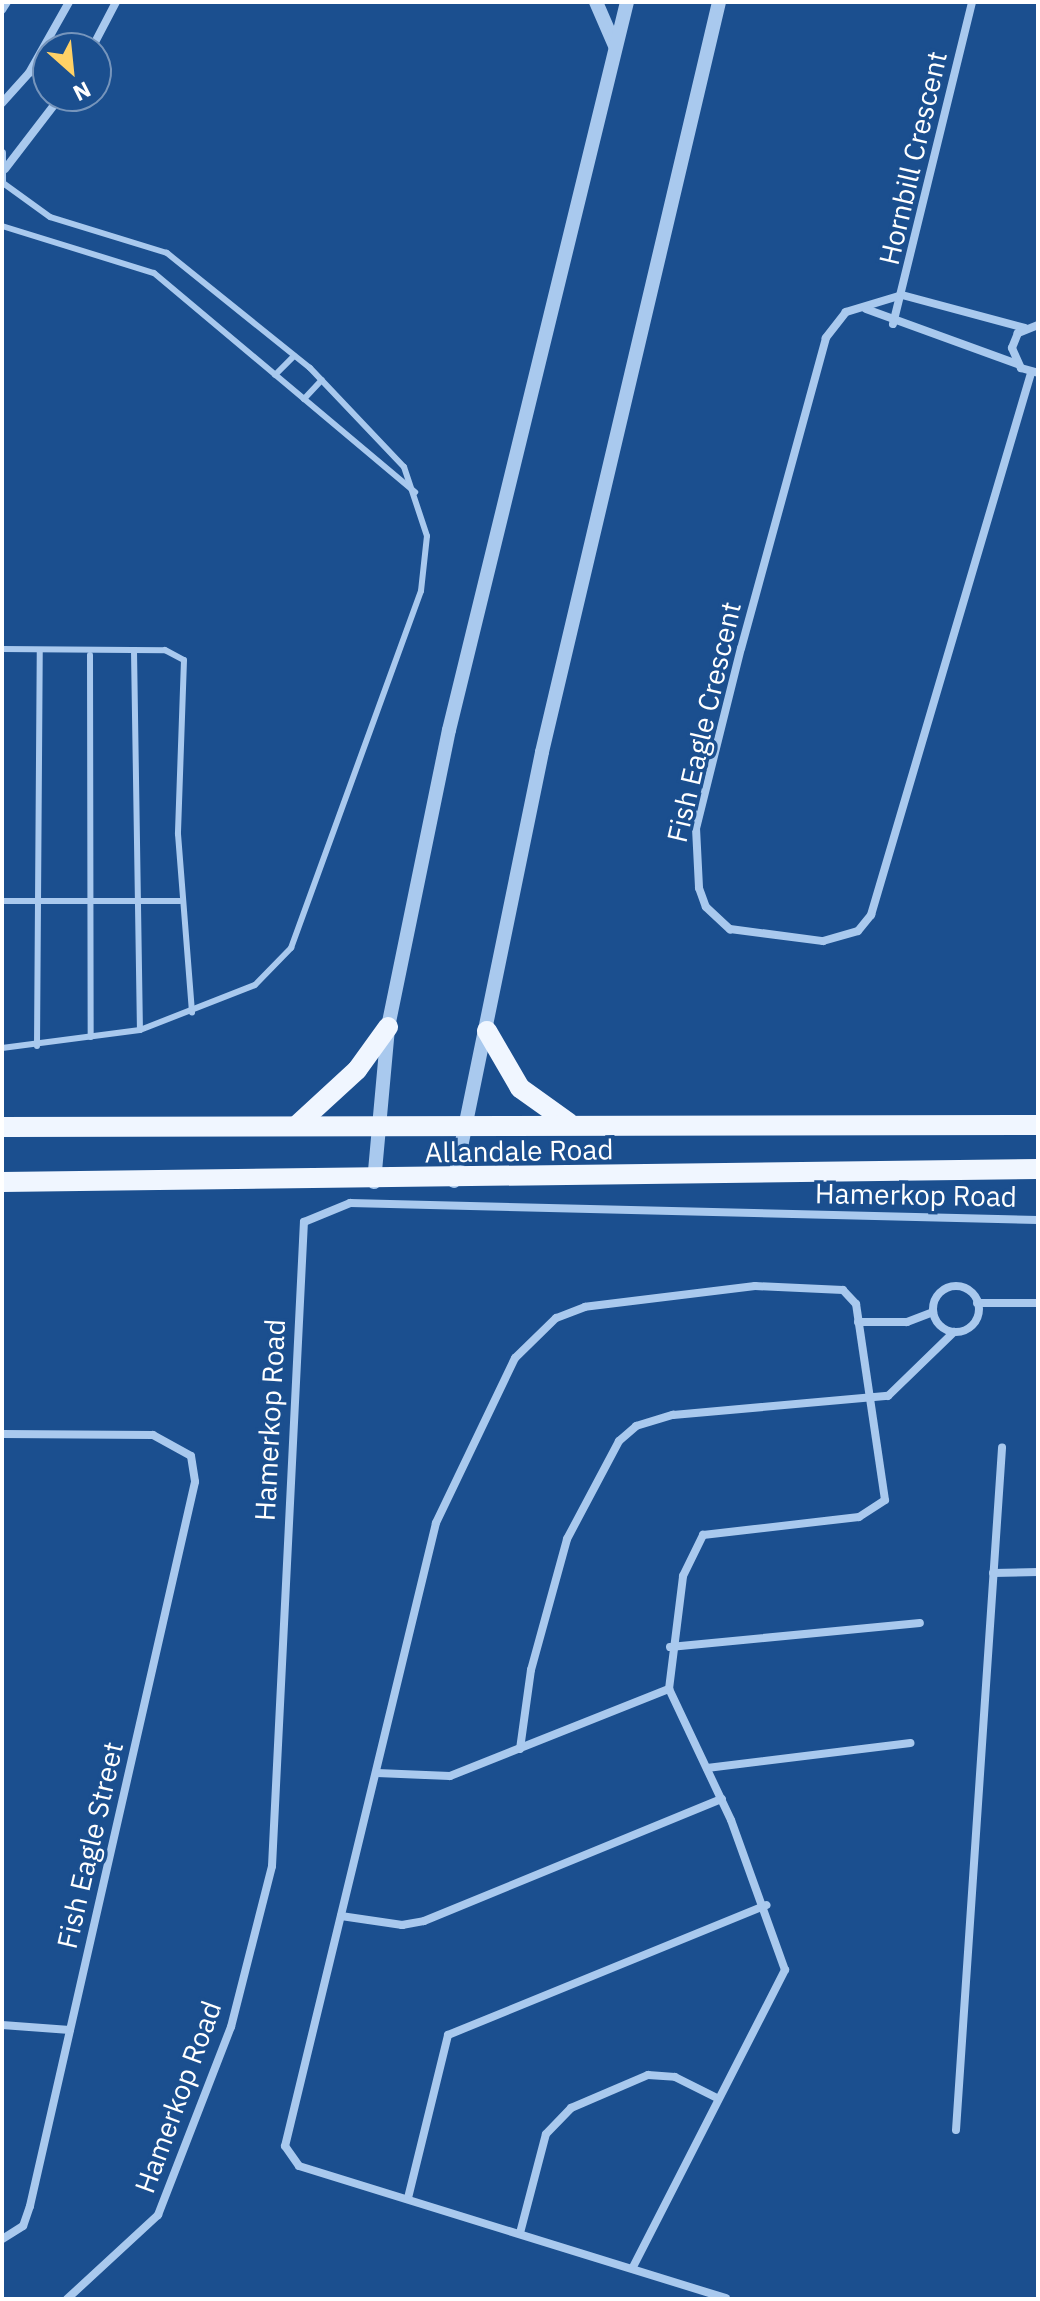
<!DOCTYPE html>
<style>
body{margin:0}
#map{position:relative;width:1040px;height:2301px;overflow:hidden;background:#1b4f8f;font-family:"IBM Plex Sans",sans-serif}
div>[style]{position:absolute}
[style*='--x']{left:calc(var(--x)*1px);top:calc(var(--y)*1px);width:calc(var(--w)*1px);rotate:calc(var(--a)*1deg)}
.service>*{height:6px;margin:-3px;padding:0 3px;transform-origin:3px;border-radius:3px;background:#a9c9ee}
.minor>*{height:8px;margin:-4px;padding:0 4px;transform-origin:4px;border-radius:4px;background:#a9c9ee}
.minor>.ring{margin:-4px;padding:0;box-sizing:content-box;background:none;border:8px solid #a9c9ee;border-radius:50%}
.tertiary>*{height:14px;margin:-7px;padding:0 7px;transform-origin:7px;border-radius:7px;background:#a9c9ee}
.primary>*{height:20px;margin:-10px;padding:0 10px;transform-origin:10px;border-radius:10px;background:#f0f6ff}
span{translate:-50% -50%;white-space:nowrap;text-align:center;line-height:1.15;-webkit-text-stroke:7px #1b4f8f;paint-order:stroke}
.street-label{font-size:28px;color:#fff}
.frame{position:absolute;inset:0;border:4px solid #fff;pointer-events:none}
.north{position:absolute;left:32px;top:32px;width:80px;height:80px;box-sizing:border-box;background:#1b4f8f;border:2px solid #7695bc;border-radius:50%;rotate:153deg;font-size:22px;font-weight:700;line-height:32px;text-align:center;color:#fff}
.north::after{content:'';display:block;margin:auto;width:28px;height:36px;background:#ffd166;clip-path:polygon(50% 0,100% 100%,50% 72%,0 100%)}
</style>
<div id="map">
<div class="service">
<i style="--x:2;--y:226;--w:159;--a:17.2"></i>
<i style="--x:154;--y:273;--w:341;--a:40"></i>
<i style="--x:275;--y:375;--w:27;--a:-45"></i>
<i style="--x:304;--y:399;--w:26;--a:-47"></i>
<i style="--x:2;--y:649;--w:163;--a:0.4"></i>
<i style="--x:165;--y:650;--w:21;--a:28"></i>
<i style="--x:184;--y:660;--w:174;--a:92"></i>
<i style="--x:178;--y:834;--w:179;--a:85.5"></i>
<i style="--x:134;--y:651;--w:379;--a:89.1"></i>
<i style="--x:90;--y:655;--w:382;--a:89.9"></i>
<i style="--x:2;--y:901;--w:178;--a:0"></i>
<i style="--x:37;--y:1046;--w:396;--a:-89.6"></i>
<i style="--x:2;--y:1048;--w:139;--a:-7.4"></i>
<i style="--x:140;--y:1030;--w:123;--a:-21.4"></i>
<i style="--x:255;--y:985;--w:52;--a:-45.8"></i>
<i style="--x:291;--y:948;--w:380;--a:-70"></i>
<i style="--x:421;--y:591;--w:55;--a:-83.8"></i>
<i style="--x:427;--y:536;--w:73;--a:-108.4"></i>
<i style="--x:404;--y:467;--w:137;--a:-133.5"></i>
<i style="--x:310;--y:368;--w:184;--a:-141.2"></i>
<i style="--x:167;--y:253;--w:122;--a:-162.9"></i>
<i style="--x:50;--y:217;--w:58;--a:-144.1"></i>
</div>
<div class="minor">
<i style="--x:2;--y:10;--w:9;--a:-58"></i>
<i style="--x:92;--y:48;--w:52;--a:-62.4"></i>
<i style="--x:2;--y:103;--w:40;--a:-48"></i>
<i style="--x:29;--y:73;--w:81;--a:-60.6"></i>
<i style="--x:2;--y:153;--w:31;--a:90"></i>
<i style="--x:5;--y:169;--w:92;--a:-52.5"></i>
<i style="--x:902;--y:295;--w:59;--a:163.1"></i>
<i style="--x:846;--y:312;--w:33;--a:128"></i>
<i style="--x:826;--y:338;--w:321;--a:105.3"></i>
<i style="--x:741;--y:648;--w:186;--a:104"></i>
<i style="--x:696;--y:828;--w:60;--a:87.1"></i>
<i style="--x:699;--y:888;--w:20;--a:70"></i>
<i style="--x:706;--y:907;--w:33;--a:43"></i>
<i style="--x:730;--y:929;--w:94;--a:7.4"></i>
<i style="--x:823;--y:941;--w:36;--a:-16"></i>
<i style="--x:858;--y:931;--w:21;--a:-51"></i>
<i style="--x:871;--y:915;--w:565;--a:-73.55"></i>
<i style="--x:902;--y:295;--w:127;--a:15"></i>
<i style="--x:866;--y:309;--w:161;--a:20"></i>
<i style="--x:893;--y:324;--w:332;--a:-76.2"></i>
<i style="--x:1038;--y:325;--w:22;--a:158"></i>
<i style="--x:1018;--y:333;--w:16;--a:112"></i>
<i style="--x:1012;--y:348;--w:22;--a:66"></i>
<i style="--x:1021;--y:368;--w:18;--a:16"></i>
<i class="ring" style="left:933px;top:1286px;width:38px;height:38px"></i>
<i style="--x:977;--y:1303;--w:61;--a:0"></i>
<i style="--x:858;--y:1322;--w:49;--a:0"></i>
<i style="--x:907;--y:1322;--w:28;--a:-21"></i>
<i style="--x:2;--y:1434;--w:151;--a:0.4"></i>
<i style="--x:153;--y:1435;--w:43;--a:28.9"></i>
<i style="--x:191;--y:1456;--w:26;--a:81"></i>
<i style="--x:195;--y:1482;--w:743;--a:102.84"></i>
<i style="--x:30;--y:2206;--w:21;--a:109"></i>
<i style="--x:23;--y:2226;--w:25;--a:148"></i>
<i style="--x:993;--y:1573;--w:45;--a:-1.3"></i>
<i style="--x:670;--y:1647;--w:251;--a:-5.5"></i>
<i style="--x:520;--y:1749;--w:80;--a:-82.1"></i>
<i style="--x:531;--y:1670;--w:136;--a:-74.6"></i>
<i style="--x:567;--y:1539;--w:111;--a:-62"></i>
<i style="--x:619;--y:1441;--w:23;--a:-41"></i>
<i style="--x:636;--y:1426;--w:39;--a:-17"></i>
<i style="--x:673;--y:1415;--w:216;--a:-5.1"></i>
<i style="--x:888;--y:1396;--w:92;--a:-44.1"></i>
<i style="--x:707;--y:1768;--w:205;--a:-7"></i>
<i style="--x:377;--y:1773;--w:73;--a:2.4"></i>
<i style="--x:450;--y:1776;--w:236;--a:-21.7"></i>
<i style="--x:341;--y:1916;--w:62;--a:8.4"></i>
<i style="--x:402;--y:1925;--w:22;--a:-10"></i>
<i style="--x:424;--y:1921;--w:322;--a:-22.3"></i>
<i style="--x:2;--y:2025;--w:68;--a:4.2"></i>
<i style="--x:956;--y:2130;--w:684;--a:-86.14"></i>
<i style="--x:408;--y:2198;--w:168;--a:-76.2"></i>
<i style="--x:448;--y:2035;--w:344;--a:-22.2"></i>
<i style="--x:520;--y:2233;--w:102;--a:-75.3"></i>
<i style="--x:546;--y:2134;--w:36;--a:-46"></i>
<i style="--x:571;--y:2108;--w:84;--a:-23.2"></i>
<i style="--x:648;--y:2075;--w:27;--a:4"></i>
<i style="--x:675;--y:2077;--w:47;--a:26.6"></i>
<i style="--x:633;--y:2267;--w:334;--a:-62.9"></i>
<i style="--x:785;--y:1970;--w:159;--a:-109.8"></i>
<i style="--x:731;--y:1820;--w:145;--a:-115.3"></i>
<i style="--x:669;--y:1689;--w:114;--a:-82.9"></i>
<i style="--x:683;--y:1576;--w:46;--a:-64"></i>
<i style="--x:703;--y:1535;--w:157;--a:-6.6"></i>
<i style="--x:859;--y:1517;--w:31;--a:-33"></i>
<i style="--x:885;--y:1500;--w:198;--a:-98.4"></i>
<i style="--x:856;--y:1304;--w:19;--a:-133"></i>
<i style="--x:843;--y:1290;--w:88;--a:-177.4"></i>
<i style="--x:755;--y:1286;--w:171;--a:173"></i>
<i style="--x:585;--y:1307;--w:31;--a:159"></i>
<i style="--x:556;--y:1318;--w:57;--a:135.7"></i>
<i style="--x:515;--y:1358;--w:183;--a:115.6"></i>
<i style="--x:436;--y:1523;--w:641;--a:103.62"></i>
<i style="--x:285;--y:2146;--w:24;--a:55"></i>
<i style="--x:299;--y:2166;--w:447;--a:17.2"></i>
<i style="--x:67;--y:2299;--w:124;--a:-42.7"></i>
<i style="--x:158;--y:2215;--w:202;--a:-68.8"></i>
<i style="--x:231;--y:2027;--w:166;--a:-75.7"></i>
<i style="--x:272;--y:1866;--w:645;--a:-87.16"></i>
<i style="--x:304;--y:1222;--w:50;--a:-22.4"></i>
<i style="--x:350;--y:1203;--w:688;--a:1.42"></i>
</div>
<div class="tertiary">
<i style="--x:596;--y:2;--w:48;--a:66.6"></i>
<i style="--x:454;--y:1181;--w:438;--a:-78.4"></i>
<i style="--x:542;--y:752;--w:771;--a:-76.72"></i>
<i style="--x:374;--y:1182;--w:156;--a:-84.8"></i>
<i style="--x:388;--y:1027;--w:303;--a:-78.4"></i>
<i style="--x:449;--y:730;--w:749;--a:-76.26"></i>
</div>
<div class="primary">
<i style="--x:487;--y:1031;--w:66;--a:59.9"></i>
<i style="--x:520;--y:1088;--w:60;--a:35.5"></i>
<i style="--x:296;--y:1126;--w:83;--a:-42.6"></i>
<i style="--x:357;--y:1070;--w:53;--a:-54.2"></i>
<i style="--x:2;--y:1127;--w:1036;--a:-0.11"></i>
<i style="--x:2;--y:1182;--w:1036;--a:-0.72"></i>
</div>
<div class="street-label">
<span style="left:913px;top:158px;rotate:-77deg">Hornbill Crescent</span>
<span style="left:704px;top:722px;rotate:-77deg">Fish Eagle Crescent</span>
<span style="left:519px;top:1151px;rotate:-1deg">Allandale Road</span>
<span style="left:916px;top:1195px;rotate:1deg">Hamerkop Road</span>
<span style="left:270px;top:1420px;rotate:-87deg">Hamerkop Road</span>
<span style="left:90px;top:1845px;rotate:-77deg">Fish Eagle Street</span>
<span style="left:178px;top:2097px;rotate:-70deg">Hamerkop Road</span>
</div>
<div class="frame"></div>
<div class="north">N</div>
</div>
